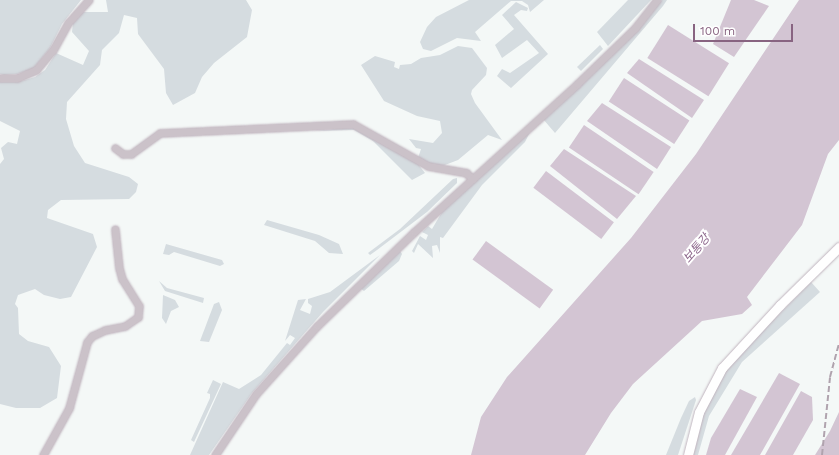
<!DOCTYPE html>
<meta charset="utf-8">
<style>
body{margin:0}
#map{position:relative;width:839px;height:455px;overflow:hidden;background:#f4f8f7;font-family:"Work Sans","Noto Sans KR",sans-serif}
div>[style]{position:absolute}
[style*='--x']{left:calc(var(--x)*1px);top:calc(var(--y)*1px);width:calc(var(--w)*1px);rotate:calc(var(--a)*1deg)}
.green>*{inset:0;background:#d5dce0}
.water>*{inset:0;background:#d3c5d3;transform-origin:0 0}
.roads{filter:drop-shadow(0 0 1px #c0b4be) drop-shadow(0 0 1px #c0b4be)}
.street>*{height:7px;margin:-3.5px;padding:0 3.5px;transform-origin:3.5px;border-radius:3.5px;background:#cbc2c9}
.secondary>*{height:9px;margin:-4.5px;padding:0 4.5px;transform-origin:4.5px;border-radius:4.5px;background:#fff}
.rail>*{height:2px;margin-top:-1px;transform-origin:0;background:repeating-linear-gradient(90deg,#b0a3ae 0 6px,transparent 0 9px)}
span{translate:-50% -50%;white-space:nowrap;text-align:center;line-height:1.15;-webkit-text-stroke:4px #fff;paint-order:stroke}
.water-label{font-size:12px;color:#8b658a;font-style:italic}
.scale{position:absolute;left:693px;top:24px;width:100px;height:18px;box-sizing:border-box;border:2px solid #886481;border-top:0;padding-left:5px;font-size:12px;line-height:14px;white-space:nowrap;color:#886481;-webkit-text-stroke:3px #fff;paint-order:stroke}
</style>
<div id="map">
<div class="green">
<i style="clip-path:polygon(0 0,81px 0,62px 24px,50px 48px,33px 69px,17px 74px,4px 75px,0 74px)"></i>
<i style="clip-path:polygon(106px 0,246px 0,252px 10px,247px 37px,214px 63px,202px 77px,195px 93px,173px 105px,166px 93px,164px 69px,138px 34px,137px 18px,124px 15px,119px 33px,102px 50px,100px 65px,67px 102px,66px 119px,74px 146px,85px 163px,129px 177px,138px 184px,136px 192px,129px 199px,61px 200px,48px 210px,47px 218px,93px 234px,97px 247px,71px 297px,60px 299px,44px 295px,35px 289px,18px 295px,15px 304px,18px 308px,19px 334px,28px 341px,49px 347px,61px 366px,57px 398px,40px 408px,16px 408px,0 404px,0 164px,4px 159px,1px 148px,8px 142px,17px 144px,20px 131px,0 121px,0 81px,21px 81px,35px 77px,45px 70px,56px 53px,83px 65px,89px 51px,72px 32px,73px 23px,83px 12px,108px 12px)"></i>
<i style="clip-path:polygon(469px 0,544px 0,530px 12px,528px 5px,522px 1px,511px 1px,475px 32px,481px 41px,457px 38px,431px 51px,423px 49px,420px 42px,427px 27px,436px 17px)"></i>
<i style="clip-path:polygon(628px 0,651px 0,608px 46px,597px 32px)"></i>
<i style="clip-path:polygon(662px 0,667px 0,663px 6px,555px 133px,543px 119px,615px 51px)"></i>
<i style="clip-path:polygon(516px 2px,528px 8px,527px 11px,521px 10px,514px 15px,548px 54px,511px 88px,497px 76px,502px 69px,510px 73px,539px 53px,527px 40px,502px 58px,495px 45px,514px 29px,502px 15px)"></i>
<i style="clip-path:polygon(600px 45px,603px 49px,581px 71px,577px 67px)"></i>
<i style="clip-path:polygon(458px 46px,472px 48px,487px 68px,486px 75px,472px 90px,471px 94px,475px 103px,502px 140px,488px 135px,458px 160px,445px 165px,433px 165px,418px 158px,421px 149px,416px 148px,409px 139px,433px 143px,442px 133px,440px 121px,417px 116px,384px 101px,361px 65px,375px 56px,395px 62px,394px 67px,399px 69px,400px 65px,411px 64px,421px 58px,440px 55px)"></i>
<i style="clip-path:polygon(354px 127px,418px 164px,425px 173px,412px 180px,373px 141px,354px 130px,315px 131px)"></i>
<i style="clip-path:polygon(531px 130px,525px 142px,482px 185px,443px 238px,440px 237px,440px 253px,437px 245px,432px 246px,433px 258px,418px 244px,414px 253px,412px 251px,420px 236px,426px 240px,428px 235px,422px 232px,428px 226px,432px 229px,442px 212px)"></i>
<i style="clip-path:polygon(457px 178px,457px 183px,427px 212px,377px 250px,370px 255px,368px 253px,400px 229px,453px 179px)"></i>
<i style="clip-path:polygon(267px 220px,319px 235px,339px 244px,343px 254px,329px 253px,315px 241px,264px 225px)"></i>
<i style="clip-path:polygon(166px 244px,222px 260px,224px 264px,220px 266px,174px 252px,169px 255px,163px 254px)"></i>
<i style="clip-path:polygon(400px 251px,402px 254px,399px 261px,364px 291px,360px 288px)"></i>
<i style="clip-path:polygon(380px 255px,323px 312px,252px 393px,209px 455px,190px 455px,223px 382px,239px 389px,261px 375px,287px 343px,290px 345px,295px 338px,290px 335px,285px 341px,298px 300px,306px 299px,300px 310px,310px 314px,312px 306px,308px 303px,308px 299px,330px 292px)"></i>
<i style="clip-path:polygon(159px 281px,167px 288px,204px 298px,203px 303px,165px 291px)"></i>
<i style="clip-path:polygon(811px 282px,820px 292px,742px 362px,709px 416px,698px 455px,691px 455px,703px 410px,725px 369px)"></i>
<i style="clip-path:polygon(163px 295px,175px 300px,179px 307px,171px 311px,166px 324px,162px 318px)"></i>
<i style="clip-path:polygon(219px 302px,222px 310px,209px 342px,200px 341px,214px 304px)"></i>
<i style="clip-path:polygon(213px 380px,221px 384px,194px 442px,191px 440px,210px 398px,210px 394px,207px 393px)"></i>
<i style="clip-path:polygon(695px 397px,696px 400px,678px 455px,666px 455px,681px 418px,689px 401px)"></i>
</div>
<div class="water">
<i style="clip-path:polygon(731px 0,754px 0,769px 6px,734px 57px,713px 44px)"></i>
<i style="clip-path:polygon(799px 0,839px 0,839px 140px,828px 154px,802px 225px,747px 297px,752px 305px,742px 314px,702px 321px,633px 384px,611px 413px,585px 455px,471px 455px,481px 417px,507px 377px,631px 238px,696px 154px)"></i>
<i style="left:668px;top:25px;width:72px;height:39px;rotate:32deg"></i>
<i style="clip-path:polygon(639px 59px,704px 100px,692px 118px,627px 73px)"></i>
<i style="left:624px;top:78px;width:78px;height:28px;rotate:33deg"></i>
<i style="clip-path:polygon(602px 103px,671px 147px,657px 169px,587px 121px)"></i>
<i style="left:584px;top:125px;width:84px;height:27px;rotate:34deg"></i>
<i style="clip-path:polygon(564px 149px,636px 196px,617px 219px,550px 166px)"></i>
<i style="left:546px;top:171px;width:85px;height:21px;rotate:37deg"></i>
<i style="left:486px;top:241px;width:83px;height:23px;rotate:36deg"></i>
<i style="clip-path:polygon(779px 373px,800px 384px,760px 455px,731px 455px)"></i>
<i style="clip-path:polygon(740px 389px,757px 397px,725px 455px,706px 455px,711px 438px)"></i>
<i style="clip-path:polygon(801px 391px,812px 397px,813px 420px,793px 455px,765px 455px)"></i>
<i style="clip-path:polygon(839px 412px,839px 455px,815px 455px,830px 431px)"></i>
</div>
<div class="roads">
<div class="street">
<i style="--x:0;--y:78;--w:17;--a:0"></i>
<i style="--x:17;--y:78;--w:21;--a:-23"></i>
<i style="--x:36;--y:70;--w:26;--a:-50"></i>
<i style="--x:53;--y:50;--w:31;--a:-61"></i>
<i style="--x:68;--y:23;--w:31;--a:-48"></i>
<i style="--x:115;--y:148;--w:10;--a:37"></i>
<i style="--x:123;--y:154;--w:8;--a:0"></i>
<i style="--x:131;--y:154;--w:36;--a:-36"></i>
<i style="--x:160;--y:133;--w:193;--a:-2.7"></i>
<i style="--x:353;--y:124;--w:86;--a:29.2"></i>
<i style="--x:428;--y:166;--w:39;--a:10"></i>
<i style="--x:466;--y:173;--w:9;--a:41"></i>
<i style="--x:43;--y:455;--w:54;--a:-61"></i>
<i style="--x:69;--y:408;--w:68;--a:-74.7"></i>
<i style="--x:87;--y:342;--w:8;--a:-50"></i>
<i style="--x:92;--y:336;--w:14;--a:-25"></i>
<i style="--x:105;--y:330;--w:20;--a:-11"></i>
<i style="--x:125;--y:326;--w:16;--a:-35"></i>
<i style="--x:138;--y:317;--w:11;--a:-85"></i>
<i style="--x:139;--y:306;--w:32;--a:-122"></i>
<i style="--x:122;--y:279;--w:11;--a:-105"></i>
<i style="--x:119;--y:268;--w:39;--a:-96"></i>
<i style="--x:215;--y:455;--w:73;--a:-56.1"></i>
<i style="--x:256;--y:394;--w:91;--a:-48.1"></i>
<i style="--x:317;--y:326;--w:135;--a:-44.1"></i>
<i style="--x:414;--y:232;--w:220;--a:-42.2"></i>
<i style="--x:577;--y:84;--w:81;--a:-44"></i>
<i style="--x:635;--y:28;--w:36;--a:-52"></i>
</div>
<div class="secondary">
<i style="--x:688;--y:455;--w:44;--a:-75.7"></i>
<i style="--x:699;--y:412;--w:50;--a:-62.4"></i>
<i style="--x:722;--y:368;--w:86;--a:-47.4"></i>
<i style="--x:780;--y:305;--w:83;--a:-44.5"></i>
</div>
</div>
<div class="rail">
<i style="--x:822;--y:455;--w:78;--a:-84.1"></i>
<i style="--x:830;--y:377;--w:35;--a:-75"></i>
</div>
<div class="water-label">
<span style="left:697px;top:249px;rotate:-49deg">보통강</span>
</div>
<div class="scale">100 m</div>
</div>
